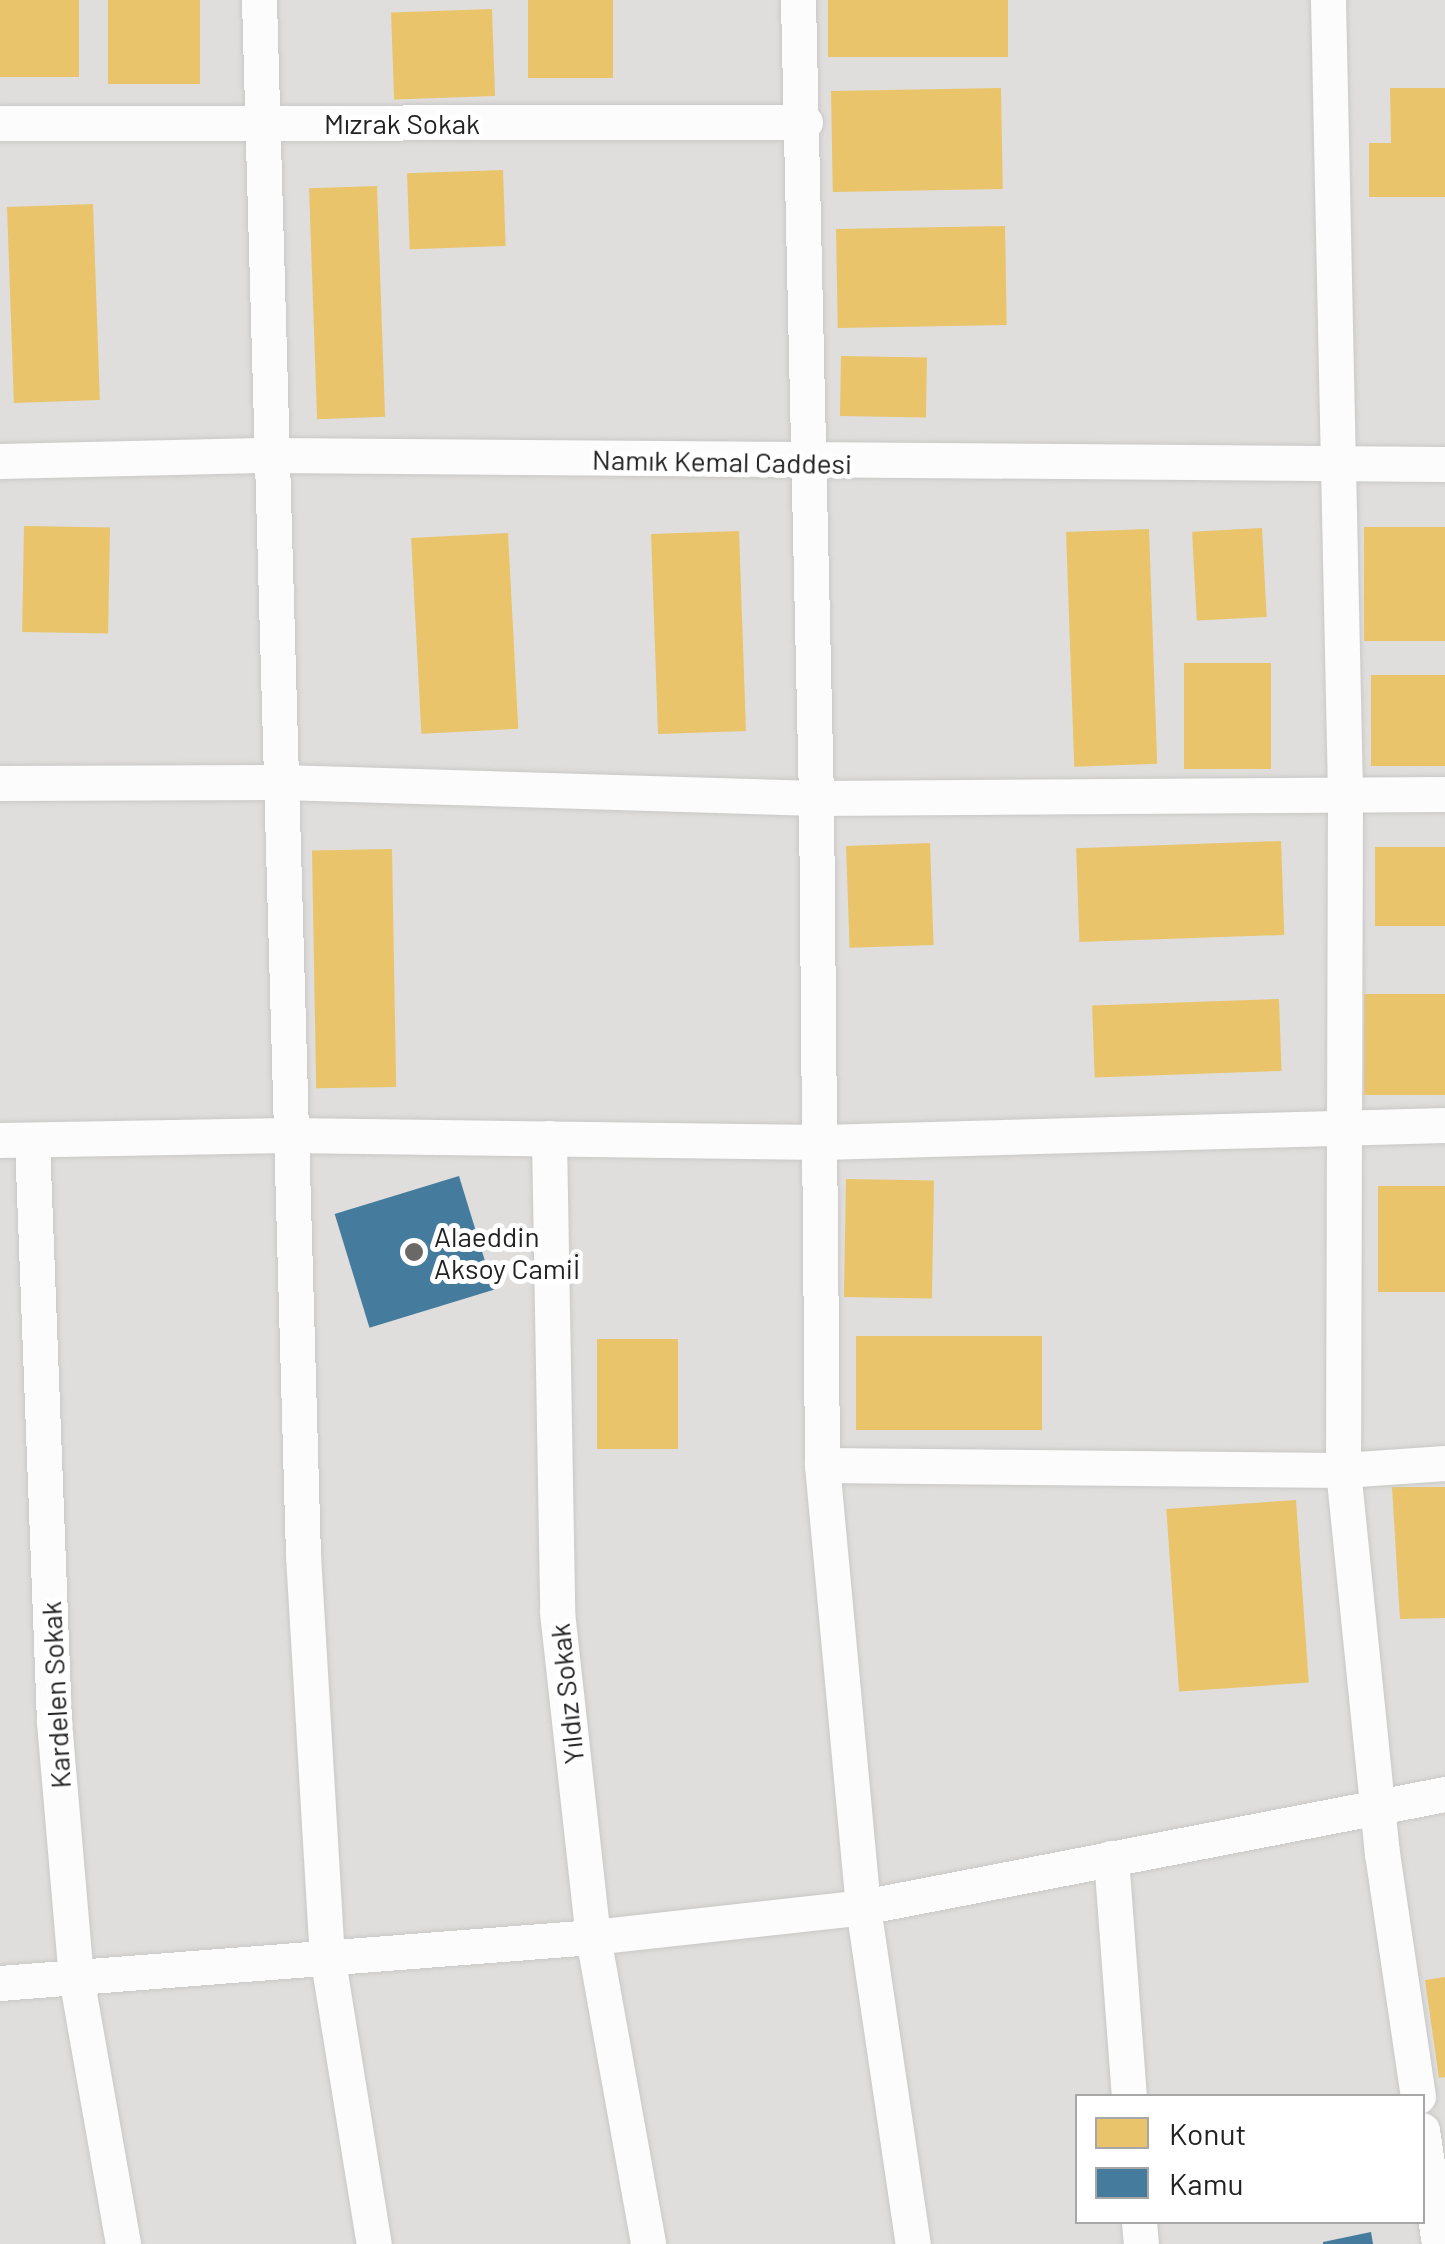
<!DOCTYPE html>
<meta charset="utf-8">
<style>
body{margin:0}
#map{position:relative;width:1445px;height:2244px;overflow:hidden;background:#f0eeeb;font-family:Barlow,sans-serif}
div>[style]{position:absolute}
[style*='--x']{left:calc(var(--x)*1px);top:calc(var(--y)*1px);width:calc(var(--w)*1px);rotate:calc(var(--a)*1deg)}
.residential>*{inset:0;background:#dfdedc}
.homes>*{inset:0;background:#e9c46a;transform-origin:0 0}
.public>*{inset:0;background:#457b9d;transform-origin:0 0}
.roads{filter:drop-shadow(0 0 2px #c9c8c7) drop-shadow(0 0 2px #c9c8c7)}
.minor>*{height:35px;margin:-17.5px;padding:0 17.5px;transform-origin:17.5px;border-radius:17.5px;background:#fdfcfc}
.dots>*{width:28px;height:28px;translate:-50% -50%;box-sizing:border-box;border:5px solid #fff;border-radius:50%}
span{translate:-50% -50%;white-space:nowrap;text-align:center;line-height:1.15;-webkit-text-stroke:10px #fff;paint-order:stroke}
.street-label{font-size:28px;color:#222}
.poi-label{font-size:28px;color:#222}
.left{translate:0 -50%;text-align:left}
.legend{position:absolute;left:1075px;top:2094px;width:350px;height:130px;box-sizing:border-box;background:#fff;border:2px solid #a7a7a7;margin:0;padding:12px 18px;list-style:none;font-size:30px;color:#222}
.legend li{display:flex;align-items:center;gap:20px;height:50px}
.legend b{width:50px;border:2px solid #a7a7a7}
</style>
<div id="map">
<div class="residential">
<i style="clip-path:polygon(evenodd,0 0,1445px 0,1445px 2244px,0 2244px,0 0,1078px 2096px,1422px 2096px,1422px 2222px,1078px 2222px,1078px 2096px)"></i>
</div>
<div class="homes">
<i style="left:0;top:0;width:79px;height:77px"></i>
<i style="left:108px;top:0;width:92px;height:84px"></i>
<i style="left:528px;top:0;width:85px;height:78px"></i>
<i style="left:828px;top:0;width:180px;height:57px"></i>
<i style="left:492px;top:9px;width:87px;height:101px;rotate:88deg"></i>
<i style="left:1001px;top:88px;width:101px;height:170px;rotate:89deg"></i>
<i style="clip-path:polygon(1390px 88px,1445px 88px,1445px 197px,1369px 197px,1369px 143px,1391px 143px)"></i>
<i style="left:503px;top:170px;width:76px;height:96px;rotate:88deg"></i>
<i style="left:377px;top:186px;width:231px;height:68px;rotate:88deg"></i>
<i style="left:93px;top:204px;width:196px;height:86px;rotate:88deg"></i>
<i style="left:1005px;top:226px;width:99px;height:169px;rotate:89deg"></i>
<i style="left:841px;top:356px;width:86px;height:60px;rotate:1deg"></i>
<i style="left:24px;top:526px;width:86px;height:106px;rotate:1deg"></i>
<i style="left:1445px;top:527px;width:114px;height:81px;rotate:90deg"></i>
<i style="left:1262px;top:528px;width:89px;height:70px;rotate:87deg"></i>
<i style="left:1149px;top:529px;width:235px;height:83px;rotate:88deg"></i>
<i style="left:739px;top:531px;width:200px;height:88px;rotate:88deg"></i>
<i style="left:508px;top:533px;width:196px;height:97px;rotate:87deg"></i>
<i style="left:1184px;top:663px;width:87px;height:106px"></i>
<i style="left:1445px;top:675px;width:91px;height:74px;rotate:90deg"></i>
<i style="left:1281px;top:841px;width:94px;height:205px;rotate:88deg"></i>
<i style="left:930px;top:843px;width:102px;height:84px;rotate:88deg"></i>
<i style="left:1445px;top:847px;width:79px;height:70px;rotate:90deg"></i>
<i style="left:392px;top:849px;width:238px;height:80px;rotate:89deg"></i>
<i style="left:1445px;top:994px;width:101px;height:81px;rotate:90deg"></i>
<i style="left:1279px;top:999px;width:72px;height:187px;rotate:88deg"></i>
<i style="left:846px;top:1179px;width:88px;height:118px;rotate:1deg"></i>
<i style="left:1445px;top:1186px;width:106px;height:67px;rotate:90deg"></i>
<i style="left:1042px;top:1336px;width:94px;height:186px;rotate:90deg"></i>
<i style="left:597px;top:1339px;width:81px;height:110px"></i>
<i style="clip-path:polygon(1392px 1487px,1445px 1487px,1445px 1618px,1400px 1619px)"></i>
<i style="left:1296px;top:1500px;width:183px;height:130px;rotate:86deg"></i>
<i style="clip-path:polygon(1445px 1977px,1445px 2077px,1439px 2078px,1425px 1980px)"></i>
</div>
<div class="public">
<i style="left:459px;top:1176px;width:119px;height:130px;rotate:73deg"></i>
<i style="clip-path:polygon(1371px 2232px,1373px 2244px,1323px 2244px,1323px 2242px)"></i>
</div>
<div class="roads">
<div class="minor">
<i style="--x:259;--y:0;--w:1556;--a:88.38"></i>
<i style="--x:303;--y:1555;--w:401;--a:86.6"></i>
<i style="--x:327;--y:1955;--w:293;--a:80.8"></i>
<i style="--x:798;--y:0;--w:798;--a:88.71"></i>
<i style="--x:816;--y:798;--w:667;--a:89.48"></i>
<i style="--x:822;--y:1465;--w:444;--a:84.7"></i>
<i style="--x:863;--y:1907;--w:341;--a:81.6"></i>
<i style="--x:1328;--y:0;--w:795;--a:88.77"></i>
<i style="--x:1345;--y:795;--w:675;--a:90.17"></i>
<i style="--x:1343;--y:1470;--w:385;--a:84.2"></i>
<i style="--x:1382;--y:1853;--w:246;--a:81.6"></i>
<i style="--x:0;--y:123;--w:805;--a:-0.07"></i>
<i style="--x:0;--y:461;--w:271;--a:-1.3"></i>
<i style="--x:271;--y:455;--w:1174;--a:0.44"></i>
<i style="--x:0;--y:783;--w:281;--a:-0.2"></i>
<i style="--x:281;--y:782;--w:535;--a:1.71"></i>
<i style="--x:816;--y:798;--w:629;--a:-0.36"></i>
<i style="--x:549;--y:1138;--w:474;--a:89"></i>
<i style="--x:557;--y:1612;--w:327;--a:83.7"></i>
<i style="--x:593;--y:1937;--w:312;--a:79.8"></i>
<i style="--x:0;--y:1140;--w:288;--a:-1"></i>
<i style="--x:288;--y:1135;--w:534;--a:0.75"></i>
<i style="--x:822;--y:1142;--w:623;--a:-1.56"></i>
<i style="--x:32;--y:1141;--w:581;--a:87.83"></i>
<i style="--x:54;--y:1722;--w:256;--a:85.1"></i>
<i style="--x:76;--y:1977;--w:271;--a:80"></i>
<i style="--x:822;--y:1465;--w:521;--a:0.55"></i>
<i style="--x:1343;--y:1470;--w:102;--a:-3.9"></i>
<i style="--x:1111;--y:1858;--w:239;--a:85.7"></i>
<i style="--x:0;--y:1983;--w:595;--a:-4.44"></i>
<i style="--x:593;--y:1937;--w:272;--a:-6.3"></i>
<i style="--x:863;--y:1907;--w:593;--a:-10.99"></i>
<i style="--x:1422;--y:2130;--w:115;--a:81.5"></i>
<i style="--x:1139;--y:2222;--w:22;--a:85"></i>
</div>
</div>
<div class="dots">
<i style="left:414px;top:1252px;background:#6a6968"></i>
</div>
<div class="street-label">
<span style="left:402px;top:123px">Mızrak Sokak</span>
<span style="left:722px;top:461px;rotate:1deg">Namık Kemal Caddesi</span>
<span style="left:566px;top:1694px;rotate:-96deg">Yıldız Sokak</span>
<span style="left:55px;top:1695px;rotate:-93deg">Kardelen Sokak</span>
</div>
<div class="poi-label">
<span class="left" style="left:434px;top:1252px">Alaeddin<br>Aksoy Camiİ</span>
</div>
<ul class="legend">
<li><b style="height:28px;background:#e9c46a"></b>Konut</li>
<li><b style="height:28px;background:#457b9d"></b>Kamu</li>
</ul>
</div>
